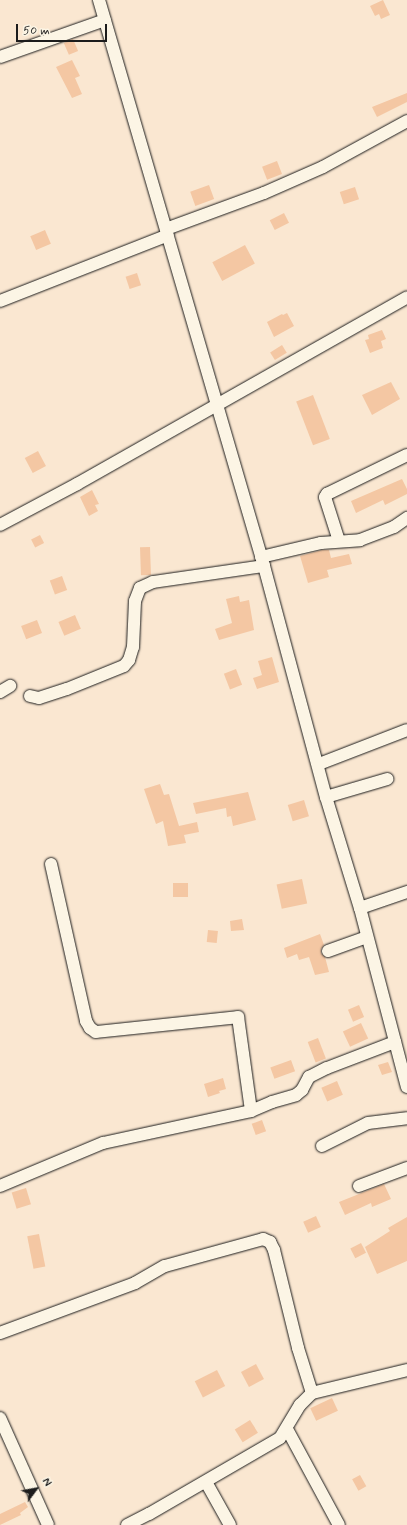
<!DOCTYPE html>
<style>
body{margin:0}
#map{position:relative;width:407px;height:1525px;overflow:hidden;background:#fae7d1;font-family:Mynerve,sans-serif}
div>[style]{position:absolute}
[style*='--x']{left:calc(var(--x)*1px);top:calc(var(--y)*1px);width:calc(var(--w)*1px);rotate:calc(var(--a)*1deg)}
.building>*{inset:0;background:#f4c7a3;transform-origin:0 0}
.roads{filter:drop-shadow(0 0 1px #1c1c1c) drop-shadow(0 0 1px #1c1c1c)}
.minor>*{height:12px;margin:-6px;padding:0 6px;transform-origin:6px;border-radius:6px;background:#fcf5e5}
span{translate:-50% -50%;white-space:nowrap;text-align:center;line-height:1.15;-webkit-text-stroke:4px #fcf5e5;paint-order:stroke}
.north{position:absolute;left:16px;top:1469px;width:40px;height:40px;-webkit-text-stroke:3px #fcf5e5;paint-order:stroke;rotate:58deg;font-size:11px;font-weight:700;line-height:16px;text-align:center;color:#1c1c1c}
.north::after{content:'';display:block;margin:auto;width:14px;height:18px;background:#1c1c1c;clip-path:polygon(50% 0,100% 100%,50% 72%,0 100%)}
.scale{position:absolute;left:16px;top:24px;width:91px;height:18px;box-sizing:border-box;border:2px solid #1c1c1c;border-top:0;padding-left:5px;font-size:12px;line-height:14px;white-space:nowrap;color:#1c1c1c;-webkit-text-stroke:3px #fcf5e5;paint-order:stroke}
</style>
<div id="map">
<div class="building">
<i style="clip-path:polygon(383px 0,390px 15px,381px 19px,379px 14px,375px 16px,370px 6px)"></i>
<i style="left:73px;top:39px;width:13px;height:10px;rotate:67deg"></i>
<i style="clip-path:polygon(72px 60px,80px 76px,75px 78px,82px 94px,72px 98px,56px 67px)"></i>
<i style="clip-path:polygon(407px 93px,407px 102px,377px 117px,372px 107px)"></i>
<i style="left:277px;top:161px;width:14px;height:16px;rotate:69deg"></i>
<i style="left:209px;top:185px;width:15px;height:20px;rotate:70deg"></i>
<i style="left:355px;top:187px;width:13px;height:16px;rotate:72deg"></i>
<i style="left:284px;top:213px;width:11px;height:16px;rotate:63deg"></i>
<i style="left:45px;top:230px;width:15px;height:16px;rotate:67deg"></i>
<i style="left:245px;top:245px;width:21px;height:37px;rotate:62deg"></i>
<i style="left:137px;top:273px;width:13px;height:12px;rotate:72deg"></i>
<i style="clip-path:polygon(287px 313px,294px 326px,274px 337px,267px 322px,282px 314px,283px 315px)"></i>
<i style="clip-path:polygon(382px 330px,386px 339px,381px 341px,383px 348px,370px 353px,365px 340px,369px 339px,368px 335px)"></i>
<i style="left:282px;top:345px;width:9px;height:14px;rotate:58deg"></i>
<i style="clip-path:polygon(391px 382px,400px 399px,372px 415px,362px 395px)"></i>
<i style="left:313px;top:395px;width:47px;height:18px;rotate:69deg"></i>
<i style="left:38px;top:451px;width:17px;height:15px;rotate:62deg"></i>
<i style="clip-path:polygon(402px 479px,407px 489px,407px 494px,385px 505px,383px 500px,356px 513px,351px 501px)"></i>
<i style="clip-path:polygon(92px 490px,99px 504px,95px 505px,98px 511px,89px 516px,80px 497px)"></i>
<i style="left:40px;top:535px;width:9px;height:10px;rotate:63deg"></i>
<i style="left:150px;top:547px;width:28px;height:10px;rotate:88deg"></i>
<i style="clip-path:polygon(322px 550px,329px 550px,331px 558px,349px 554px,352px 564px,327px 570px,329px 577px,308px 583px,300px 556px)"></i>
<i style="left:62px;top:576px;width:15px;height:13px;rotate:70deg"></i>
<i style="clip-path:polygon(239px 596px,240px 602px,249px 600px,254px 630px,219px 640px,215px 629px,232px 623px,226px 599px)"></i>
<i style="left:75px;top:615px;width:15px;height:18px;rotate:67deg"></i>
<i style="left:37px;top:620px;width:14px;height:17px;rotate:69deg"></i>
<i style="clip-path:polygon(272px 657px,279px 682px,257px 689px,253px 678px,262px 675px,258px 661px)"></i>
<i style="left:236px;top:669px;width:17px;height:13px;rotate:69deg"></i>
<i style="clip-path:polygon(160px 784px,164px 795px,169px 794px,179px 826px,197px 822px,199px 832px,184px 835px,186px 843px,168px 846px,163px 821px,156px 824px,144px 789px)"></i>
<i style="clip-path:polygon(248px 792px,256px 820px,233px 826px,231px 816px,227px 817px,226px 808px,196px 814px,193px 803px)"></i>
<i style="left:304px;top:800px;width:17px;height:17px;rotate:73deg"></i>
<i style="left:302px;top:879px;width:25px;height:26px;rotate:78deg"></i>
<i style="left:188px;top:883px;width:14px;height:15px;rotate:90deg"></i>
<i style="clip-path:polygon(242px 919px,244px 930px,231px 931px,230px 921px)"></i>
<i style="left:208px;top:930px;width:10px;height:12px;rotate:6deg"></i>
<i style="clip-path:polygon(320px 934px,324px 945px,321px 949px,321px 953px,325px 957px,329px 972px,315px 975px,309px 957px,299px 960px,297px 954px,287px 958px,284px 948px)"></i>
<i style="left:359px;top:1005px;width:13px;height:12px;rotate:67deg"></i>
<i style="left:361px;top:1023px;width:17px;height:20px;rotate:65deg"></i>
<i style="left:318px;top:1038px;width:22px;height:11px;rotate:69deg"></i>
<i style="left:291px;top:1060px;width:12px;height:22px;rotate:70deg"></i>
<i style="clip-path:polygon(388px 1062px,392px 1072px,382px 1075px,378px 1065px)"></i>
<i style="clip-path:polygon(223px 1078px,226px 1089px,219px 1091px,220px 1093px,208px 1097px,204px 1084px)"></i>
<i style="left:337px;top:1081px;width:15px;height:17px;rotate:67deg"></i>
<i style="left:262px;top:1120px;width:12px;height:11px;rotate:70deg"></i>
<i style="clip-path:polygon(384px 1184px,391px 1199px,372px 1207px,371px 1203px,345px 1215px,339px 1202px)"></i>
<i style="left:26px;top:1188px;width:17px;height:15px;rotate:73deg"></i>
<i style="left:316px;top:1216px;width:12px;height:14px;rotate:66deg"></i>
<i style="clip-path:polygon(407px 1217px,407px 1261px,377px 1274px,365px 1247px,390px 1231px,388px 1228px)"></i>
<i style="left:39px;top:1234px;width:33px;height:12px;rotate:79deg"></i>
<i style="left:361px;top:1243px;width:11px;height:12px;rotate:63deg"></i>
<i style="left:256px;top:1364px;width:17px;height:17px;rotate:62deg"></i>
<i style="left:217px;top:1370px;width:18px;height:25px;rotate:63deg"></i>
<i style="left:332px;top:1398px;width:14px;height:24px;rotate:65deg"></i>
<i style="left:250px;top:1420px;width:15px;height:18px;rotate:58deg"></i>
<i style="left:360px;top:1475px;width:13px;height:9px;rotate:61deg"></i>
<i style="clip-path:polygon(25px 1502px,28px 1507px,20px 1513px,21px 1515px,0 1525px,0 1514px)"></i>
</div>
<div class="roads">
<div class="minor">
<i style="--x:99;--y:0;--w:590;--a:73.75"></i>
<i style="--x:264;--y:566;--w:239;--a:75"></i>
<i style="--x:326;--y:797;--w:116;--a:73"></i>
<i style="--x:360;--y:908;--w:185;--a:75.3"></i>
<i style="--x:0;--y:57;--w:111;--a:-19.4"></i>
<i style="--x:166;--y:229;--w:104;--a:-20.2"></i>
<i style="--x:264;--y:193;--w:64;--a:-23.8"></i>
<i style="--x:323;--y:167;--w:96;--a:-28.7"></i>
<i style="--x:0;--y:301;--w:180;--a:-21.4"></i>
<i style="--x:0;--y:525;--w:87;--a:-28"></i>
<i style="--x:77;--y:484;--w:379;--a:-29.5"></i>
<i style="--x:339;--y:541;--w:46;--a:-107.7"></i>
<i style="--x:325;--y:497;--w:4;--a:-56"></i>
<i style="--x:327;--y:494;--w:89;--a:-26"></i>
<i style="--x:261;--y:557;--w:62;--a:-13.1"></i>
<i style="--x:321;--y:543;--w:39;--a:-4"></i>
<i style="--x:360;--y:540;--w:36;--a:-21"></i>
<i style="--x:394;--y:527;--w:16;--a:-35"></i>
<i style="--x:0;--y:692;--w:12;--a:-31"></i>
<i style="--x:30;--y:696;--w:9;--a:13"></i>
<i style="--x:39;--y:698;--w:29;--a:-18"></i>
<i style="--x:67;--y:689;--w:61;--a:-22"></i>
<i style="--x:124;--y:666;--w:8;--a:-50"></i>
<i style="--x:129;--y:660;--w:14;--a:-73"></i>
<i style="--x:133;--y:647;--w:46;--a:-87.5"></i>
<i style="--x:135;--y:601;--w:14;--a:-69"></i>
<i style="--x:140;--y:588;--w:14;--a:-25"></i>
<i style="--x:153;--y:582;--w:112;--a:-8.2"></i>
<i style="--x:319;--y:764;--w:94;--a:-21.1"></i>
<i style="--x:326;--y:797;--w:64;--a:-16.4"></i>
<i style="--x:51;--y:864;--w:161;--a:77.4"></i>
<i style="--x:86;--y:1021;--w:8;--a:60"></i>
<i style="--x:90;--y:1028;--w:7;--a:34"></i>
<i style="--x:96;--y:1032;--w:143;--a:-6"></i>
<i style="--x:238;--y:1017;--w:95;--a:82.1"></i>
<i style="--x:360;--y:908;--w:50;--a:-18.8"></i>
<i style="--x:328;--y:951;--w:41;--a:-19.7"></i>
<i style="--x:322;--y:1146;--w:51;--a:-26.6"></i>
<i style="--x:368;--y:1123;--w:39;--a:-7"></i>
<i style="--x:0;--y:1186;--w:112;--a:-22.7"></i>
<i style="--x:103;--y:1143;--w:151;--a:-12.2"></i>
<i style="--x:251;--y:1111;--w:23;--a:-23"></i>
<i style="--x:272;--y:1102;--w:25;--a:-16"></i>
<i style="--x:296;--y:1095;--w:8;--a:-40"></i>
<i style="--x:302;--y:1090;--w:15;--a:-62"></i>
<i style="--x:309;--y:1077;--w:20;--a:-27"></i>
<i style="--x:327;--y:1068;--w:73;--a:-20.9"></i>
<i style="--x:359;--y:1186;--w:51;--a:-20.6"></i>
<i style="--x:0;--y:1333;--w:144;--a:-20.3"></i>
<i style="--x:135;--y:1283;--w:34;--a:-30"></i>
<i style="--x:165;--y:1266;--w:102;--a:-15.4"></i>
<i style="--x:263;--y:1239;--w:8;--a:23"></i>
<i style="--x:270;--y:1242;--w:9;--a:63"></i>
<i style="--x:274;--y:1250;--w:101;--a:76.2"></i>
<i style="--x:298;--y:1348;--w:47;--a:72.7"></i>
<i style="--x:0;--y:1418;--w:117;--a:65.8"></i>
<i style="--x:287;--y:1429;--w:109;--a:61.6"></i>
<i style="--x:206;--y:1482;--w:49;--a:60.8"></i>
<i style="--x:127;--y:1525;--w:25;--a:-27"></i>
<i style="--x:149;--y:1514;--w:151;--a:-30.1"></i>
<i style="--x:280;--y:1438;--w:39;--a:-59"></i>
<i style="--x:300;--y:1405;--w:17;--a:-45"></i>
<i style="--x:312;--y:1393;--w:98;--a:-13.6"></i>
</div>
</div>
<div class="north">N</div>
<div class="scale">50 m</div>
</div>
